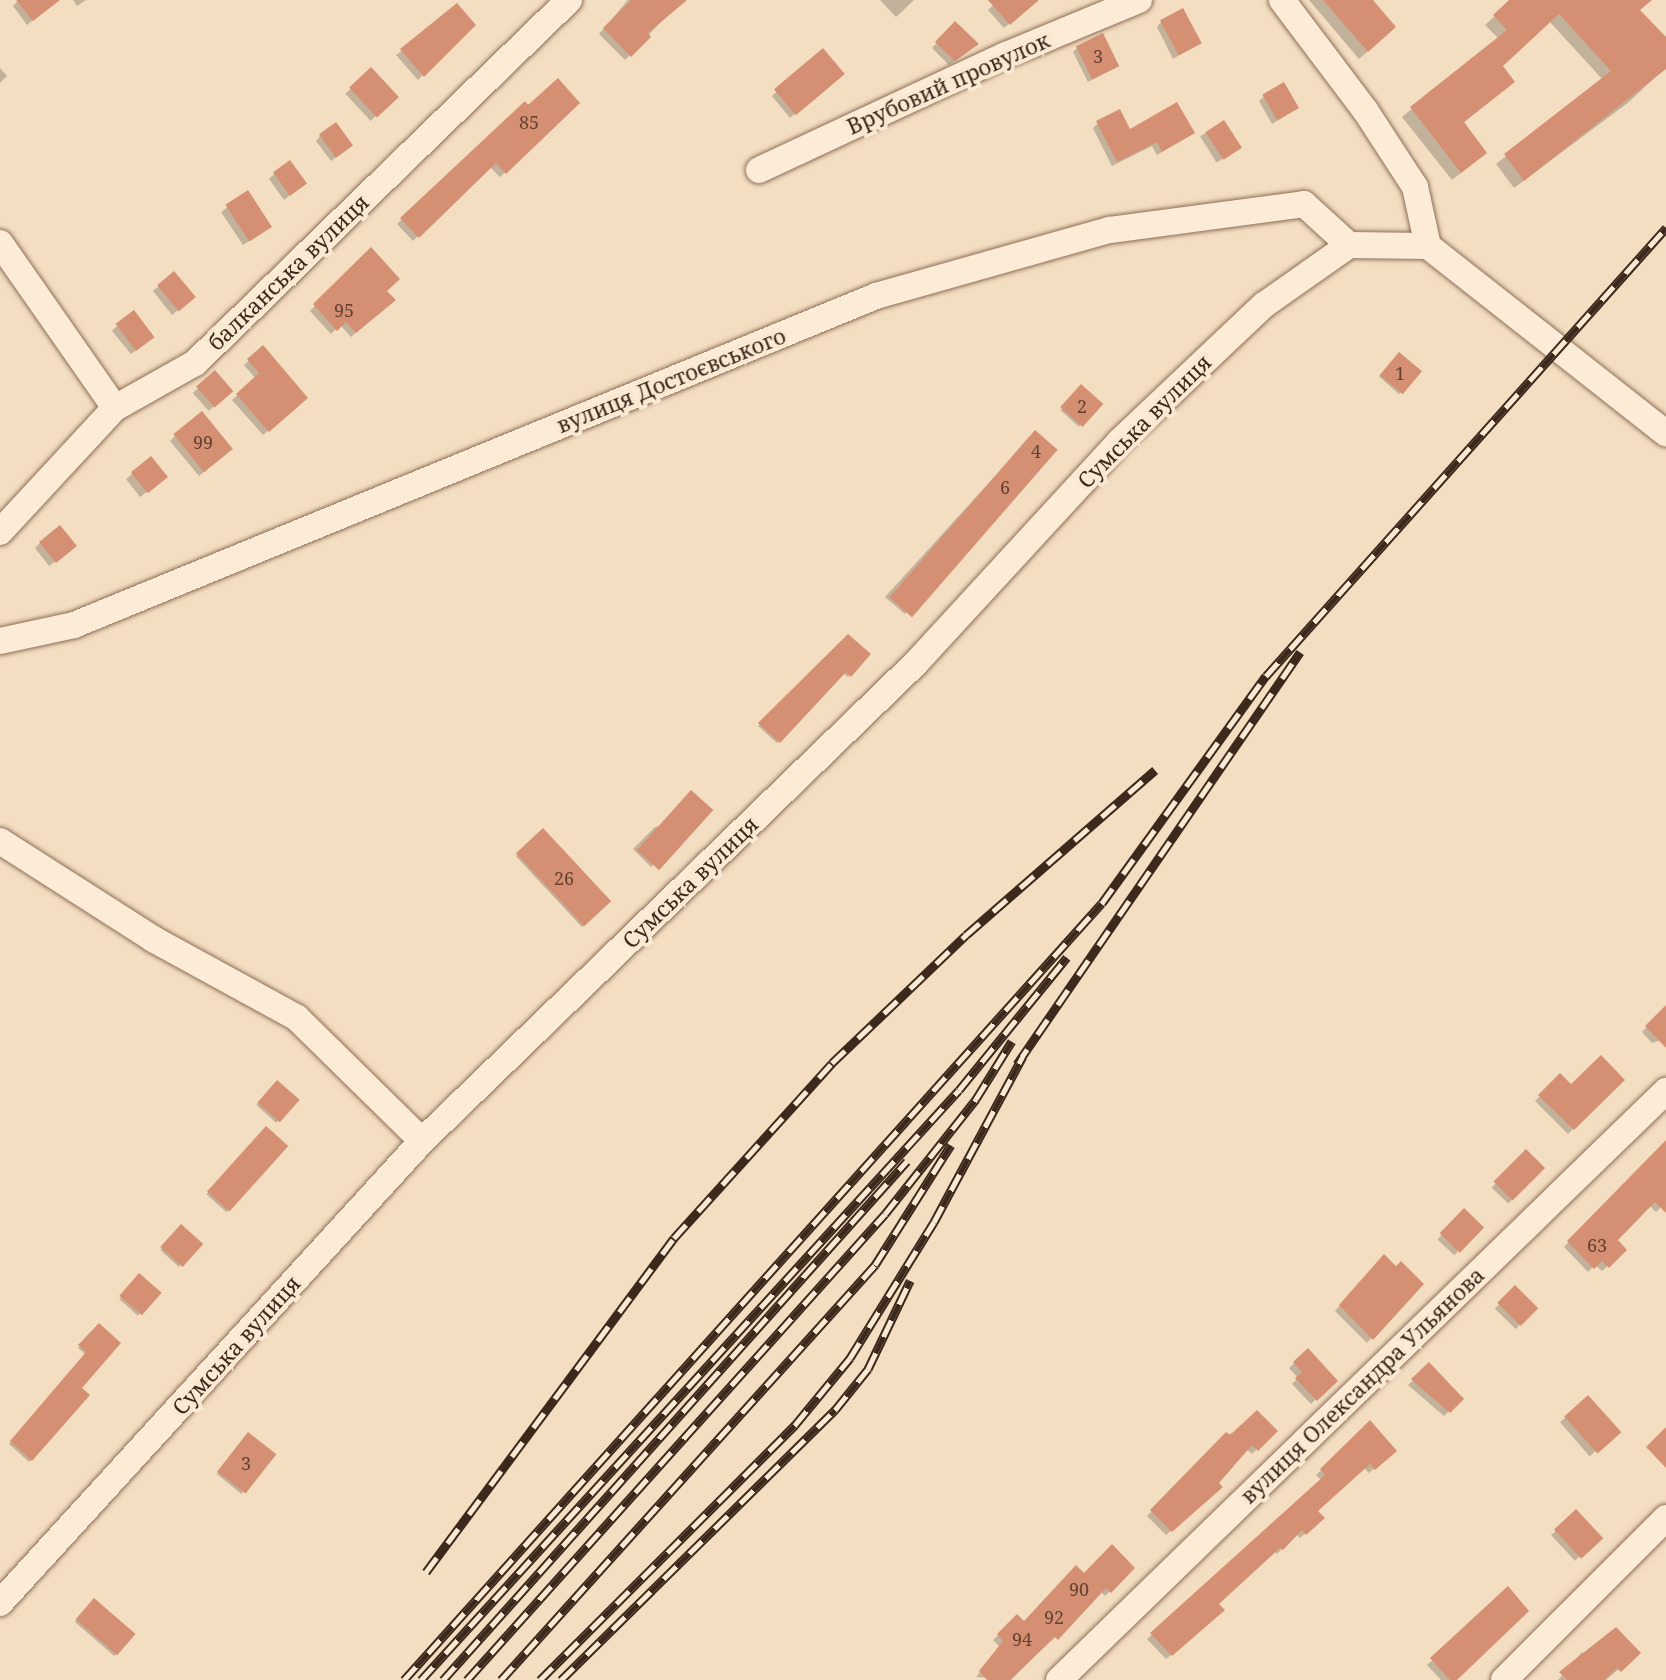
<!DOCTYPE html>
<meta charset="utf-8">
<style>
body{margin:0}
#map{position:relative;width:1666px;height:1680px;overflow:hidden;background:#f3dec2;font-family:"Noto Serif",serif}
div>[style]{position:absolute}
[style*='--x']{left:calc(var(--x)*1px);top:calc(var(--y)*1px);width:calc(var(--w)*1px);rotate:calc(var(--a)*1deg)}
.shadow>*{inset:0;background:#0003;transform-origin:0 0}
.building>*{inset:0;background:#d59073;transform-origin:0 0}
.roads{filter:drop-shadow(0 0 2px #8f6e57) drop-shadow(0 0 2px #8f6e57)}
.street>*{height:26px;margin:-13px;padding:0 13px;transform-origin:13px;border-radius:13px;background:#fcecd7}
.rail>*{height:9px;margin-top:-4.5px;transform-origin:0;background:repeating-linear-gradient(90deg,#f9e9d3 0 18px,#3d281c 0 36px);box-sizing:border-box;border-block:2px solid #3d281c}
span{translate:-50% -50%;white-space:nowrap;text-align:center;line-height:1.15;-webkit-text-stroke:8px #f9e9d3;paint-order:stroke}
.number-label{font-size:18px;color:#634232}
.number-label span{-webkit-text-stroke-width:0}
.street-label{font-size:22px;color:#3d281c}
</style>
<div id="map">
<div class="shadow">
<i style="clip-path:polygon(19px 0,58px 0,27px 25px,13px 6px)"></i>
<i style="clip-path:polygon(73px 0,86px 0,77px 6px)"></i>
<i style="clip-path:polygon(628px 0,667px 0,674px 8px,625px 60px,599px 34px)"></i>
<i style="clip-path:polygon(880px 0,914px 0,896px 17px)"></i>
<i style="clip-path:polygon(999px 0,1036px 0,1004px 28px,988px 10px)"></i>
<i style="clip-path:polygon(1309px 0,1370px 0,1386px 35px,1359px 59px)"></i>
<i style="clip-path:polygon(1512px 0,1650px 0,1638px 11px,1666px 40px,1666px 67px,1629px 102px,1514px 188px,1496px 164px,1603px 80px,1549px 21px,1500px 66px,1513px 82px,1462px 124px,1476px 161px,1452px 180px,1402px 117px,1499px 39px,1485px 25px)"></i>
<i style="clip-path:polygon(457px 6px,473px 25px,418px 80px,396px 55px)"></i>
<i style="clip-path:polygon(1161px 22px,1199px 43px,1173px 59px,1157px 27px)"></i>
<i style="clip-path:polygon(955px 24px,971px 49px,949px 65px,932px 48px)"></i>
<i style="clip-path:polygon(1078px 47px,1117px 66px,1088px 82px,1073px 52px)"></i>
<i style="clip-path:polygon(822px 51px,837px 79px,790px 118px,772px 96px)"></i>
<i style="clip-path:polygon(0 68px,7px 76px,0 83px)"></i>
<i style="left:371px;top:70px;width:37px;height:35px;rotate:47deg"></i>
<i style="clip-path:polygon(1264px 96px,1297px 108px,1272px 124px,1259px 101px)"></i>
<i style="clip-path:polygon(578px 103px,500px 177px,490px 167px,413px 241px,397px 224px,524px 104px)"></i>
<i style="left:1223px;top:122px;width:31px;height:27px;rotate:58deg"></i>
<i style="clip-path:polygon(1098px 123px,1129px 132px,1192px 133px,1157px 155px,1152px 146px,1112px 166px,1093px 128px)"></i>
<i style="clip-path:polygon(320px 136px,346px 150px,331px 161px,316px 141px)"></i>
<i style="clip-path:polygon(274px 174px,300px 188px,284px 200px,269px 179px)"></i>
<i style="clip-path:polygon(247px 193px,265px 231px,243px 245px,221px 212px)"></i>
<i style="clip-path:polygon(371px 249px,388px 305px,351px 337px,340px 325px,331px 334px,310px 311px)"></i>
<i style="clip-path:polygon(174px 274px,188px 302px,172px 315px,153px 291px)"></i>
<i style="clip-path:polygon(117px 326px,147px 342px,131px 354px,112px 331px)"></i>
<i style="clip-path:polygon(263px 348px,300px 403px,263px 435px,232px 400px,256px 379px,244px 365px)"></i>
<i style="left:1399px;top:354px;width:27px;height:30px;rotate:42deg"></i>
<i style="left:215px;top:373px;width:24px;height:30px;rotate:48deg"></i>
<i style="left:1081px;top:387px;width:25px;height:31px;rotate:42deg"></i>
<i style="clip-path:polygon(1035px 432px,977px 532px,905px 614px,885px 597px)"></i>
<i style="clip-path:polygon(175px 436px,226px 453px,199px 476px,170px 441px)"></i>
<i style="clip-path:polygon(151px 459px,160px 482px,140px 497px,126px 479px)"></i>
<i style="clip-path:polygon(40px 543px,69px 551px,49px 566px,35px 548px)"></i>
<i style="clip-path:polygon(848px 636px,868px 654px,848px 677px,843px 673px,777px 743px,758px 726px)"></i>
<i style="clip-path:polygon(710px 810px,651px 867px,633px 849px,655px 827px)"></i>
<i style="left:543px;top:831px;width:97px;height:37px;rotate:47deg"></i>
<i style="clip-path:polygon(1666px 1008px,1666px 1038px,1652px 1043px,1642px 1032px)"></i>
<i style="clip-path:polygon(1560px 1076px,1571px 1087px,1622px 1080px,1568px 1134px,1535px 1101px)"></i>
<i style="left:277px;top:1082px;width:27px;height:31px;rotate:42deg"></i>
<i style="left:266px;top:1128px;width:27px;height:89px;rotate:42deg"></i>
<i style="clip-path:polygon(1666px 1142px,1666px 1202px,1656px 1212px,1649px 1205px,1615px 1240px,1625px 1250px,1602px 1271px,1595px 1265px,1588px 1272px,1564px 1247px)"></i>
<i style="left:1525px;top:1152px;width:23px;height:49px;rotate:43deg"></i>
<i style="left:1464px;top:1211px;width:23px;height:39px;rotate:43deg"></i>
<i style="left:181px;top:1227px;width:25px;height:31px;rotate:42deg"></i>
<i style="clip-path:polygon(1379px 1261px,1422px 1284px,1367px 1343px,1335px 1311px)"></i>
<i style="left:140px;top:1276px;width:25px;height:31px;rotate:42deg"></i>
<i style="left:1515px;top:1288px;width:29px;height:29px;rotate:44deg"></i>
<i style="clip-path:polygon(99px 1325px,79px 1388px,87px 1395px,29px 1462px,9px 1444px,86px 1355px,78px 1348px)"></i>
<i style="clip-path:polygon(1308px 1351px,1335px 1381px,1311px 1404px,1292px 1384px,1298px 1378px,1289px 1368px)"></i>
<i style="clip-path:polygon(1429px 1365px,1462px 1399px,1444px 1416px,1408px 1385px)"></i>
<i style="left:1588px;top:1398px;width:45px;height:37px;rotate:49deg"></i>
<i style="clip-path:polygon(1369px 1423px,1394px 1451px,1369px 1473px,1364px 1468px,1316px 1511px,1317px 1523px,1300px 1538px,1296px 1534px,1277px 1554px,1274px 1551px,1217px 1604px,1218px 1615px,1166px 1659px,1147px 1639px,1321px 1480px,1316px 1475px)"></i>
<i style="clip-path:polygon(1275px 1431px,1252px 1454px,1246px 1449px,1217px 1484px,1220px 1487px,1166px 1535px,1147px 1516px,1226px 1434px)"></i>
<i style="left:248px;top:1435px;width:32px;height:50px;rotate:39deg"></i>
<i style="left:1576px;top:1512px;width:35px;height:34px;rotate:47deg"></i>
<i style="clip-path:polygon(1133px 1568px,1105px 1596px,1100px 1591px,1011px 1680px,976px 1677px,1000px 1647px,993px 1640px,1017px 1617px,1024px 1624px,1084px 1576px)"></i>
<i style="left:94px;top:1600px;width:52px;height:29px;rotate:41deg"></i>
<i style="clip-path:polygon(1487px 1613px,1454px 1680px,1441px 1680px,1427px 1665px)"></i>
<i style="clip-path:polygon(1582px 1652px,1587px 1657px,1633px 1657px,1606px 1680px,1558px 1680px)"></i>
</div>
<div class="building">
<i style="clip-path:polygon(16px 0,60px 0,33px 21px)"></i>
<i style="clip-path:polygon(631px 0,687px 0,648px 33px,651px 37px,631px 57px,603px 28px)"></i>
<i style="clip-path:polygon(988px 0,1039px 0,1010px 25px)"></i>
<i style="clip-path:polygon(1323px 0,1373px 0,1396px 27px,1368px 52px)"></i>
<i style="clip-path:polygon(1509px 0,1652px 0,1640px 10px,1666px 37px,1666px 69px,1524px 181px,1504px 154px,1611px 71px,1559px 14px,1503px 66px,1515px 82px,1464px 122px,1487px 153px,1461px 173px,1410px 107px,1507px 30px,1493px 15px)"></i>
<i style="clip-path:polygon(457px 3px,476px 25px,424px 77px,400px 49px)"></i>
<i style="left:1183px;top:8px;width:40px;height:26px;rotate:62deg"></i>
<i style="clip-path:polygon(955px 21px,979px 44px,955px 61px,935px 42px)"></i>
<i style="left:1103px;top:33px;width:37px;height:30px;rotate:64deg"></i>
<i style="left:823px;top:48px;width:34px;height:64px;rotate:50deg"></i>
<i style="left:371px;top:67px;width:41px;height:30px;rotate:47deg"></i>
<i style="clip-path:polygon(558px 78px,580px 103px,506px 174px,496px 163px,419px 238px,400px 218px,525px 101px,528px 105px)"></i>
<i style="left:1284px;top:82px;width:30px;height:25px;rotate:60deg"></i>
<i style="clip-path:polygon(1177px 102px,1195px 133px,1162px 152px,1157px 142px,1117px 162px,1096px 121px,1120px 109px,1130px 129px)"></i>
<i style="left:1224px;top:120px;width:33px;height:22px;rotate:57deg"></i>
<i style="left:336px;top:122px;width:29px;height:21px;rotate:54deg"></i>
<i style="left:290px;top:160px;width:29px;height:21px;rotate:54deg"></i>
<i style="left:248px;top:190px;width:44px;height:27px;rotate:57deg"></i>
<i style="clip-path:polygon(371px 247px,400px 279px,387px 291px,396px 300px,356px 333px,346px 322px,337px 331px,313px 304px)"></i>
<i style="left:174px;top:271px;width:34px;height:22px;rotate:50deg"></i>
<i style="left:134px;top:310px;width:34px;height:23px;rotate:53deg"></i>
<i style="clip-path:polygon(263px 345px,308px 398px,269px 432px,236px 394px,259px 373px,247px 359px)"></i>
<i style="left:1399px;top:352px;width:30px;height:30px;rotate:40deg"></i>
<i style="left:215px;top:370px;width:28px;height:25px;rotate:49deg"></i>
<i style="left:1081px;top:384px;width:30px;height:31px;rotate:42deg"></i>
<i style="left:202px;top:411px;width:49px;height:37px;rotate:51deg"></i>
<i style="left:1035px;top:430px;width:30px;height:222px;rotate:41deg"></i>
<i style="left:151px;top:456px;width:27px;height:26px;rotate:51deg"></i>
<i style="left:60px;top:525px;width:27px;height:27px;rotate:51deg"></i>
<i style="clip-path:polygon(848px 634px,871px 654px,851px 677px,846px 672px,780px 743px,758px 723px)"></i>
<i style="left:691px;top:790px;width:30px;height:81px;rotate:42deg"></i>
<i style="left:543px;top:828px;width:100px;height:37px;rotate:47deg"></i>
<i style="clip-path:polygon(1666px 1005px,1666px 1048px,1645px 1026px)"></i>
<i style="clip-path:polygon(1601px 1055px,1625px 1080px,1574px 1130px,1538px 1095px,1560px 1073px,1571px 1084px)"></i>
<i style="left:277px;top:1080px;width:30px;height:30px;rotate:41deg"></i>
<i style="left:266px;top:1126px;width:30px;height:88px;rotate:42deg"></i>
<i style="clip-path:polygon(1666px 1140px,1666px 1213px,1655px 1202px,1618px 1240px,1627px 1250px,1609px 1268px,1602px 1261px,1594px 1269px,1567px 1241px)"></i>
<i style="left:1526px;top:1149px;width:27px;height:46px;rotate:45deg"></i>
<i style="left:1464px;top:1208px;width:28px;height:35px;rotate:44deg"></i>
<i style="left:181px;top:1224px;width:30px;height:31px;rotate:42deg"></i>
<i style="clip-path:polygon(1384px 1254px,1396px 1266px,1401px 1261px,1424px 1284px,1373px 1340px,1339px 1305px)"></i>
<i style="left:139px;top:1273px;width:30px;height:30px;rotate:41deg"></i>
<i style="left:1515px;top:1285px;width:33px;height:25px;rotate:45deg"></i>
<i style="clip-path:polygon(99px 1323px,121px 1343px,82px 1388px,90px 1395px,32px 1461px,10px 1441px,86px 1352px,78px 1345px)"></i>
<i style="clip-path:polygon(1308px 1348px,1338px 1381px,1317px 1401px,1295px 1378px,1302px 1372px,1293px 1362px)"></i>
<i style="clip-path:polygon(1429px 1362px,1464px 1399px,1450px 1413px,1411px 1379px)"></i>
<i style="left:1588px;top:1395px;width:50px;height:32px;rotate:48deg"></i>
<i style="clip-path:polygon(1257px 1410px,1278px 1431px,1258px 1451px,1252px 1445px,1219px 1483px,1223px 1487px,1172px 1532px,1150px 1510px,1226px 1432px,1230px 1435px)"></i>
<i style="clip-path:polygon(1370px 1420px,1397px 1451px,1375px 1470px,1370px 1464px,1318px 1511px,1325px 1518px,1306px 1535px,1302px 1530px,1283px 1550px,1280px 1548px,1219px 1604px,1225px 1610px,1172px 1656px,1150px 1633px,1325px 1475px,1320px 1469px)"></i>
<i style="clip-path:polygon(1666px 1427px,1666px 1468px,1646px 1447px)"></i>
<i style="left:248px;top:1432px;width:36px;height:50px;rotate:38deg"></i>
<i style="left:1576px;top:1509px;width:40px;height:30px;rotate:47deg"></i>
<i style="clip-path:polygon(1112px 1544px,1135px 1568px,1111px 1593px,1106px 1588px,1058px 1640px,1055px 1637px,1010px 1680px,987px 1680px,979px 1671px,1003px 1641px,997px 1634px,1017px 1614px,1024px 1621px,1076px 1565px,1084px 1573px)"></i>
<i style="clip-path:polygon(1508px 1586px,1529px 1611px,1457px 1680px,1450px 1680px,1430px 1658px)"></i>
<i style="left:94px;top:1598px;width:55px;height:28px;rotate:41deg"></i>
<i style="clip-path:polygon(1616px 1627px,1641px 1653px,1621px 1672px,1617px 1668px,1604px 1680px,1567px 1680px,1559px 1672px)"></i>
</div>
<div class="roads">
<div class="street">
<i style="--x:1282;--y:0;--w:138;--a:53"></i>
<i style="--x:1365;--y:110;--w:92;--a:57"></i>
<i style="--x:1415;--y:187;--w:60;--a:77.6"></i>
<i style="--x:1428;--y:246;--w:303;--a:38.2"></i>
<i style="--x:759;--y:170;--w:272;--a:-25"></i>
<i style="--x:1006;--y:55;--w:144;--a:-22.5"></i>
<i style="--x:0;--y:243;--w:201;--a:55.1"></i>
<i style="--x:0;--y:532;--w:169;--a:-47.2"></i>
<i style="--x:115;--y:408;--w:92;--a:-29.4"></i>
<i style="--x:195;--y:363;--w:521;--a:-44.14"></i>
<i style="--x:0;--y:641;--w:76;--a:-12.2"></i>
<i style="--x:74;--y:625;--w:867;--a:-22.3"></i>
<i style="--x:876;--y:296;--w:243;--a:-15.8"></i>
<i style="--x:1110;--y:230;--w:196;--a:-7.6"></i>
<i style="--x:1304;--y:204;--w:61;--a:42.3"></i>
<i style="--x:0;--y:841;--w:182;--a:32.6"></i>
<i style="--x:153;--y:939;--w:164;--a:28.7"></i>
<i style="--x:297;--y:1018;--w:175;--a:44.5"></i>
<i style="--x:0;--y:1603;--w:626;--a:-47.59"></i>
<i style="--x:422;--y:1141;--w:687;--a:-44.06"></i>
<i style="--x:916;--y:663;--w:301;--a:-47.4"></i>
<i style="--x:1120;--y:441;--w:198;--a:-43.4"></i>
<i style="--x:1264;--y:305;--w:104;--a:-35.2"></i>
<i style="--x:1349;--y:245;--w:79;--a:0.7"></i>
<i style="--x:1059;--y:1680;--w:846;--a:-44.14"></i>
<i style="--x:1504;--y:1680;--w:229;--a:-45"></i>
</div>
</div>
<div class="rail">
<i style="--x:1017;--y:1064;--w:500;--a:-55.5"></i>
<i style="--x:426;--y:1572;--w:416;--a:-53.4"></i>
<i style="--x:674;--y:1238;--w:236;--a:-47.9"></i>
<i style="--x:832;--y:1063;--w:185;--a:-43.7"></i>
<i style="--x:966;--y:935;--w:251;--a:-41.1"></i>
<i style="--x:404;--y:1680;--w:1044;--a:-48.07"></i>
<i style="--x:1102;--y:903;--w:280;--a:-54.2"></i>
<i style="--x:1266;--y:676;--w:601;--a:-48.24"></i>
<i style="--x:421;--y:1680;--w:798;--a:-47.64"></i>
<i style="--x:959;--y:1090;--w:171;--a:-50.9"></i>
<i style="--x:443;--y:1680;--w:696;--a:-48.2"></i>
<i style="--x:467;--y:1680;--w:626;--a:-48.11"></i>
<i style="--x:885;--y:1214;--w:147;--a:-51.6"></i>
<i style="--x:976;--y:1099;--w:68;--a:-58.2"></i>
<i style="--x:501;--y:1680;--w:559;--a:-47.97"></i>
<i style="--x:875;--y:1265;--w:142;--a:-57.7"></i>
<i style="--x:540;--y:1680;--w:361;--a:-45"></i>
<i style="--x:795;--y:1425;--w:87;--a:-50.6"></i>
<i style="--x:850;--y:1358;--w:160;--a:-58.3"></i>
<i style="--x:934;--y:1222;--w:188;--a:-61.8"></i>
<i style="--x:561;--y:1680;--w:385;--a:-44.6"></i>
<i style="--x:835;--y:1410;--w:53;--a:-51.2"></i>
<i style="--x:868;--y:1369;--w:98;--a:-64.5"></i>
</div>
<div class="number-label">
<span style="left:1098px;top:56px">3</span>
<span style="left:529px;top:122px">85</span>
<span style="left:344px;top:310px">95</span>
<span style="left:1400px;top:373px">1</span>
<span style="left:1082px;top:406px">2</span>
<span style="left:203px;top:442px">99</span>
<span style="left:1036px;top:451px">4</span>
<span style="left:1005px;top:487px">6</span>
<span style="left:564px;top:878px">26</span>
<span style="left:1597px;top:1245px">63</span>
<span style="left:246px;top:1463px">3</span>
<span style="left:1079px;top:1589px">90</span>
<span style="left:1054px;top:1617px">92</span>
<span style="left:1022px;top:1639px">94</span>
</div>
<div class="street-label">
<span style="left:948px;top:83px;rotate:-24deg">Врубовий провулок</span>
<span style="left:288px;top:272px;rotate:-44deg">балканська вулиця</span>
<span style="left:671px;top:380px;rotate:-22deg">вулиця Достоєвського</span>
<span style="left:1144px;top:421px;rotate:-45deg">Сумська вулиця</span>
<span style="left:690px;top:882px;rotate:-44deg">Сумська вулиця</span>
<span style="left:236px;top:1345px;rotate:-48deg">Сумська вулиця</span>
<span style="left:1362px;top:1385px;rotate:-44deg">вулиця Олександра Ульянова</span>
</div>
</div>
